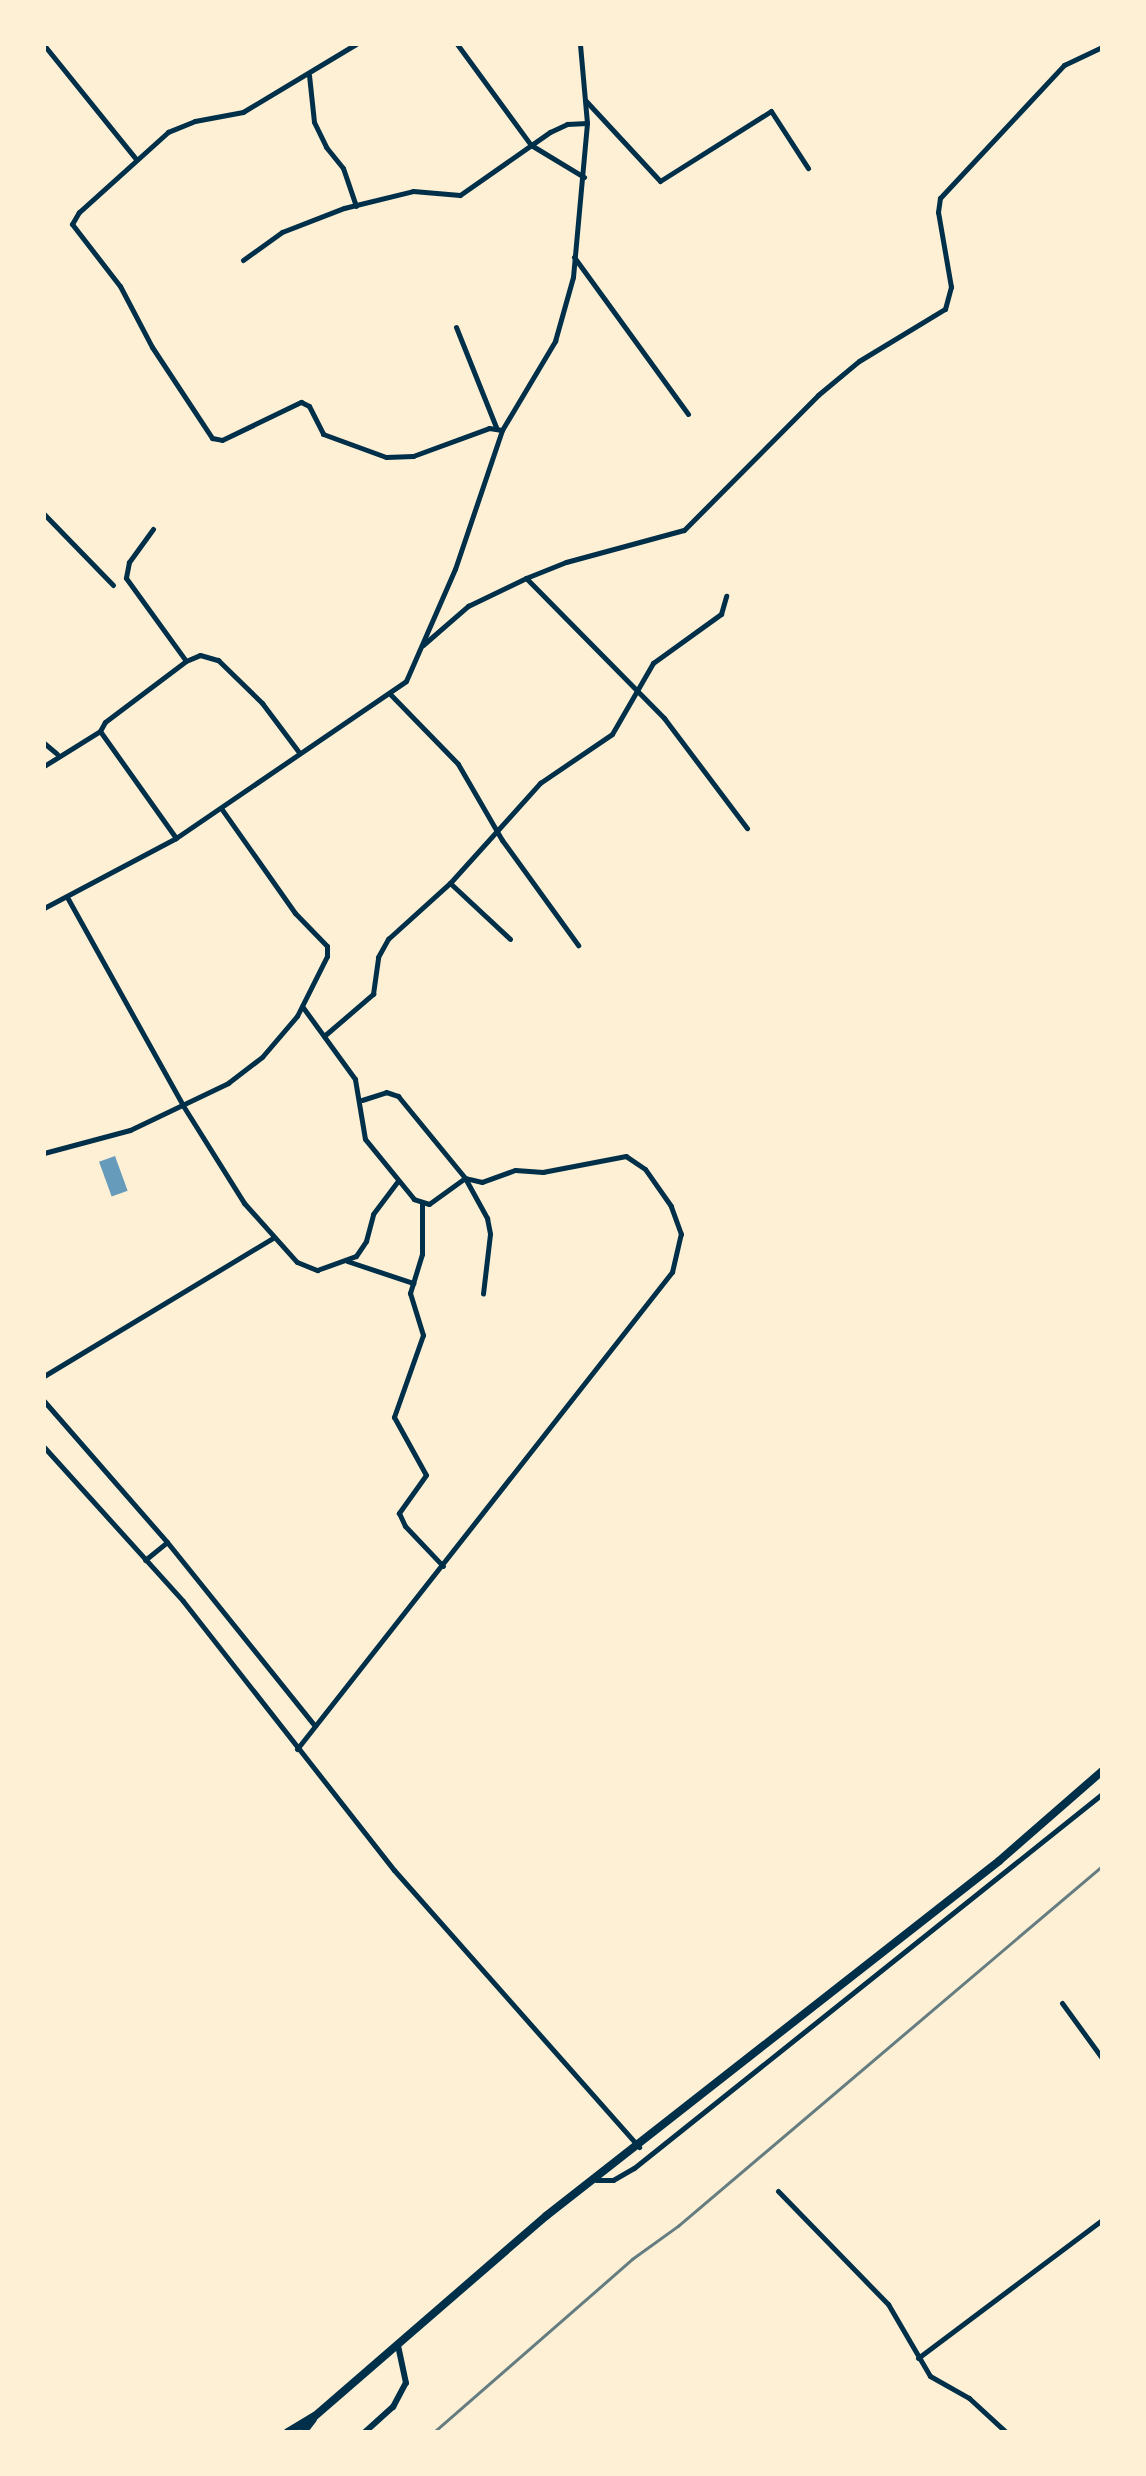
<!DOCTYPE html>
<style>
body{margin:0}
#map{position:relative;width:1146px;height:2476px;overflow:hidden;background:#fdf0d5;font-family:Quicksand,sans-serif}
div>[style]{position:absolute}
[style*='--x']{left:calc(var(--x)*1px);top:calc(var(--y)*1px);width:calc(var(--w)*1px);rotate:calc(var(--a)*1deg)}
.water>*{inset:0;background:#669bbc;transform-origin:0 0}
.minor>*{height:5px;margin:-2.5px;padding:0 2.5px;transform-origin:2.5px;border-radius:2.5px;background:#003049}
.tertiary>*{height:6px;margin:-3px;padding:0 3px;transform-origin:3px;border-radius:3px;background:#003049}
.trunk>*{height:8px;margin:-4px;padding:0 4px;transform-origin:4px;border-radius:4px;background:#003049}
.rail>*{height:2.5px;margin:-1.25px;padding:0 1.25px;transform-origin:1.25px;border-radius:1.25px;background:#657d81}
span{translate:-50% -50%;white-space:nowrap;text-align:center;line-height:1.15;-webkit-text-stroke:6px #fdf0d5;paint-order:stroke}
.frame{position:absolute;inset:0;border:46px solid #fdf0d5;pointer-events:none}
</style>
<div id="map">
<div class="water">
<i style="left:115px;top:1156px;width:37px;height:17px;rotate:70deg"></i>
</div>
<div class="minor">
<i style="--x:356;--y:44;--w:132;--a:149"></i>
<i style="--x:243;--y:112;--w:49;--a:169.4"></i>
<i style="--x:195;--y:121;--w:29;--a:158"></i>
<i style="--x:168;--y:132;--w:120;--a:138"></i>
<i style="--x:79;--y:212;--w:14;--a:120"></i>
<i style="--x:72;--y:224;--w:78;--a:52.3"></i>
<i style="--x:120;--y:286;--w:69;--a:62.3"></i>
<i style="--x:152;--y:347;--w:109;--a:56.6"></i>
<i style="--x:212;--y:438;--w:10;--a:11"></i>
<i style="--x:222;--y:440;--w:88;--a:-25.7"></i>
<i style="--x:301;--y:402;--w:9;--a:27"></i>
<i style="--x:309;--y:406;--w:31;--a:63"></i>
<i style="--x:323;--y:434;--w:67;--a:20.1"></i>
<i style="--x:386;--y:457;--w:27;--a:-2"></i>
<i style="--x:413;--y:456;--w:81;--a:-20.2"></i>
<i style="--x:489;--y:428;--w:13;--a:9"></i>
<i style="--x:457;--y:44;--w:125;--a:53.8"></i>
<i style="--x:531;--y:145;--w:62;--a:31.1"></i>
<i style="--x:44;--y:45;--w:146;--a:51.1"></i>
<i style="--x:309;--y:75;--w:47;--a:83.9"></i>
<i style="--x:314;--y:122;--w:28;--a:64"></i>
<i style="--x:326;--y:147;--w:27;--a:51"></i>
<i style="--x:343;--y:168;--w:40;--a:71.1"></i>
<i style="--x:586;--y:101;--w:109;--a:47.2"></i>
<i style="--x:660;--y:181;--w:131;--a:-32.2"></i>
<i style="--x:771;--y:111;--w:68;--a:57"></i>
<i style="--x:574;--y:257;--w:194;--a:54"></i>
<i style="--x:243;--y:260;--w:48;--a:-35.7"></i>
<i style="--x:282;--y:232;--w:66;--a:-21.2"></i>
<i style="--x:344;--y:208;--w:71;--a:-13.8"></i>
<i style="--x:413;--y:191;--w:47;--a:4.9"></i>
<i style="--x:460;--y:195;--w:110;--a:-35"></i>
<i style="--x:550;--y:132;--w:19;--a:-25"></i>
<i style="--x:567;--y:124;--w:20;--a:-3"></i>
<i style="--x:456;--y:327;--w:108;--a:68.2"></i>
<i style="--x:44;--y:514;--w:99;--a:45.8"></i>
<i style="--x:153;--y:529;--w:41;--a:126"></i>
<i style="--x:129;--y:562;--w:16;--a:101"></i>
<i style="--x:126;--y:578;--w:102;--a:54.1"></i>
<i style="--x:526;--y:578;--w:197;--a:45.4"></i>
<i style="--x:664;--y:718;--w:138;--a:53"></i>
<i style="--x:423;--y:645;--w:60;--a:-40.9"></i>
<i style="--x:468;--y:606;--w:64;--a:-25.8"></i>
<i style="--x:526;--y:578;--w:43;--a:-21.8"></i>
<i style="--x:566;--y:562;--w:122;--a:-15.2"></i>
<i style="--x:684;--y:530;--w:190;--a:-45.2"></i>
<i style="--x:818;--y:395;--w:53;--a:-39.7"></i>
<i style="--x:859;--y:361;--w:100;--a:-31.2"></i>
<i style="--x:945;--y:309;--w:23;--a:-75"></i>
<i style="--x:951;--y:287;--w:76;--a:-99.8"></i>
<i style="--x:938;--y:212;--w:14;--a:-82"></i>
<i style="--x:940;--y:198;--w:182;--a:-47"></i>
<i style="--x:1064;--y:65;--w:42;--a:-25.3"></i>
<i style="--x:391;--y:695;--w:96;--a:45.8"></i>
<i style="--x:458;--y:764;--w:88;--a:59.9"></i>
<i style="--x:502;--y:840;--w:130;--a:54.1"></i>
<i style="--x:44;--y:743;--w:17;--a:40"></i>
<i style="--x:44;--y:766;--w:66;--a:-32"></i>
<i style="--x:176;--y:838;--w:131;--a:-125.4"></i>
<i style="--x:100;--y:731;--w:10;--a:-61"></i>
<i style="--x:105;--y:722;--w:101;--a:-37"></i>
<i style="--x:186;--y:661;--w:15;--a:-23"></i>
<i style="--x:200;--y:655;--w:19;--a:16"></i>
<i style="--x:218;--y:660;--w:62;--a:44.3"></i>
<i style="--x:262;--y:703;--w:60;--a:53.1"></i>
<i style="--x:450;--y:883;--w:82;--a:43"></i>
<i style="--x:67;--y:897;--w:237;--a:60.9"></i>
<i style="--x:182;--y:1104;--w:117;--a:57.9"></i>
<i style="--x:244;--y:1203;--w:79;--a:48.1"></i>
<i style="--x:297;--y:1262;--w:22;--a:22"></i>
<i style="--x:317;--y:1270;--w:41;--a:-19.7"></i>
<i style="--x:356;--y:1256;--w:18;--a:-56"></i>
<i style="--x:366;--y:1241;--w:28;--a:-75"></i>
<i style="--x:373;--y:1214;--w:40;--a:-53"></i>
<i style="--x:44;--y:908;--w:149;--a:-27.9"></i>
<i style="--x:176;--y:838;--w:278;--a:-34.3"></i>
<i style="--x:406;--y:681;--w:122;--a:-66.4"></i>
<i style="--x:455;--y:569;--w:147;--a:-71.3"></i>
<i style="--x:502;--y:430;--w:104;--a:-59.2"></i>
<i style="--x:555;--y:341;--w:66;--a:-74.3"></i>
<i style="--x:573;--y:277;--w:155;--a:-84.8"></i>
<i style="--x:587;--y:123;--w:79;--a:-95.1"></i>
<i style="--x:324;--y:1036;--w:65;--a:-40.6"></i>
<i style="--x:373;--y:994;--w:37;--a:-82"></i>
<i style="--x:378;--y:957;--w:21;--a:-61"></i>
<i style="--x:388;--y:939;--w:84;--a:-42.1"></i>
<i style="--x:450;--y:883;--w:135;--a:-48"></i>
<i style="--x:540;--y:783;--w:87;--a:-34.2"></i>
<i style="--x:612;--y:734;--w:82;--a:-60"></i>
<i style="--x:653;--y:663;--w:84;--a:-35.8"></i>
<i style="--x:721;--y:614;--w:19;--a:-74"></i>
<i style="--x:362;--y:1100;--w:25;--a:-18"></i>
<i style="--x:386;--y:1092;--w:13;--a:18"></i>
<i style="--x:398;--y:1096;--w:106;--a:50.7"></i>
<i style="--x:465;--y:1178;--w:46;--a:61.2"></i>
<i style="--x:487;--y:1218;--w:16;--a:79"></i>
<i style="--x:490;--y:1234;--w:60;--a:96.7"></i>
<i style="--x:44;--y:1153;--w:89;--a:-15"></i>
<i style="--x:130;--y:1130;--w:109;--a:-25.6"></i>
<i style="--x:228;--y:1083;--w:43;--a:-37.4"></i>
<i style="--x:262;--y:1057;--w:54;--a:-49.5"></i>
<i style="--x:297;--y:1016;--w:67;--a:-63.4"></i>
<i style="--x:327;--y:956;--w:10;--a:-90"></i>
<i style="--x:327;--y:946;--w:46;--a:-134.1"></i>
<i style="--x:295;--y:913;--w:128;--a:-125.2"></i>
<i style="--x:422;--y:1203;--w:51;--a:90"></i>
<i style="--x:422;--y:1254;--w:41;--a:107.1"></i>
<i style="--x:410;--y:1293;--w:44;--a:72.8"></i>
<i style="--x:423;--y:1335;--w:87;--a:109.5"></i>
<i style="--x:394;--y:1417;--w:66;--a:61.1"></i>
<i style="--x:426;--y:1475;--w:47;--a:125.4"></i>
<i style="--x:399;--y:1513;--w:14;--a:65"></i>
<i style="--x:405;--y:1526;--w:55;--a:46.5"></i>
<i style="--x:347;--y:1261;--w:70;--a:18.4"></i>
<i style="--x:44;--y:1376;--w:267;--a:-31.1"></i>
<i style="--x:44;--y:1401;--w:187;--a:48.9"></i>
<i style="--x:167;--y:1542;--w:236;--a:51.2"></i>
<i style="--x:44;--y:1447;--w:207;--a:47.9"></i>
<i style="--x:183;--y:1601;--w:342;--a:51.9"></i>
<i style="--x:394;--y:1870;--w:370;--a:48.5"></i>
<i style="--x:145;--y:1560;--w:28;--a:-39"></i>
<i style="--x:297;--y:1749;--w:607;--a:-51.83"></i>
<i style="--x:672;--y:1272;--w:39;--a:-77"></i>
<i style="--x:681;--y:1234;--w:30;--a:-110"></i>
<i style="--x:671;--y:1206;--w:45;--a:-125.1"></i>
<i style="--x:645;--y:1169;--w:23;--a:-146"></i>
<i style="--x:626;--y:1156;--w:85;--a:169.1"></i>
<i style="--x:543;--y:1172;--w:28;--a:-176"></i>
<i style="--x:515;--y:1170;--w:35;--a:160"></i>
<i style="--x:482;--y:1182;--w:17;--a:-167"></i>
<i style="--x:465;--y:1178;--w:44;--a:144.2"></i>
<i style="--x:429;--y:1204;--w:16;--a:-162"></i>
<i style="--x:414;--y:1199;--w:77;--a:-129.2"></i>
<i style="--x:365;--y:1139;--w:61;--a:-99.5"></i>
<i style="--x:355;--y:1079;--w:90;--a:-126"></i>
<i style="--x:1062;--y:2003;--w:68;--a:54"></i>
<i style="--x:596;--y:2180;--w:17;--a:0"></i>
<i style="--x:613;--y:2180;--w:24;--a:-30"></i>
<i style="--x:634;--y:2168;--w:599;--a:-38.63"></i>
<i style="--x:778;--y:2191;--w:158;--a:45.8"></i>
<i style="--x:888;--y:2304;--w:83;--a:59.7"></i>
<i style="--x:930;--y:2376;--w:45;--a:29.4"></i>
<i style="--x:969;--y:2398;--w:50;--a:42.6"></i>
<i style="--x:918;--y:2358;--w:230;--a:-36.9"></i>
</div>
<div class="tertiary">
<i style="--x:365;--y:2432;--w:38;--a:-42"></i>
<i style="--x:393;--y:2407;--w:27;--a:-62"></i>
<i style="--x:406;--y:2383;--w:38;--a:-102"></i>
</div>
<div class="trunk">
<i style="--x:288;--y:2432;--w:31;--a:-31"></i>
<i style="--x:315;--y:2416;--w:306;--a:-40.9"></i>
<i style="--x:546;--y:2216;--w:576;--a:-38.08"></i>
<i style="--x:999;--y:1861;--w:137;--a:-41.1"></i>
<i style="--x:303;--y:2432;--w:16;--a:-52"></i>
</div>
<div class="rail">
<i style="--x:434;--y:2432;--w:263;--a:-41.1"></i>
<i style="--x:632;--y:2259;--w:57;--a:-35.7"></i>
<i style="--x:678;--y:2226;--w:556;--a:-40.33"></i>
</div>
<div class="frame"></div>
</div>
